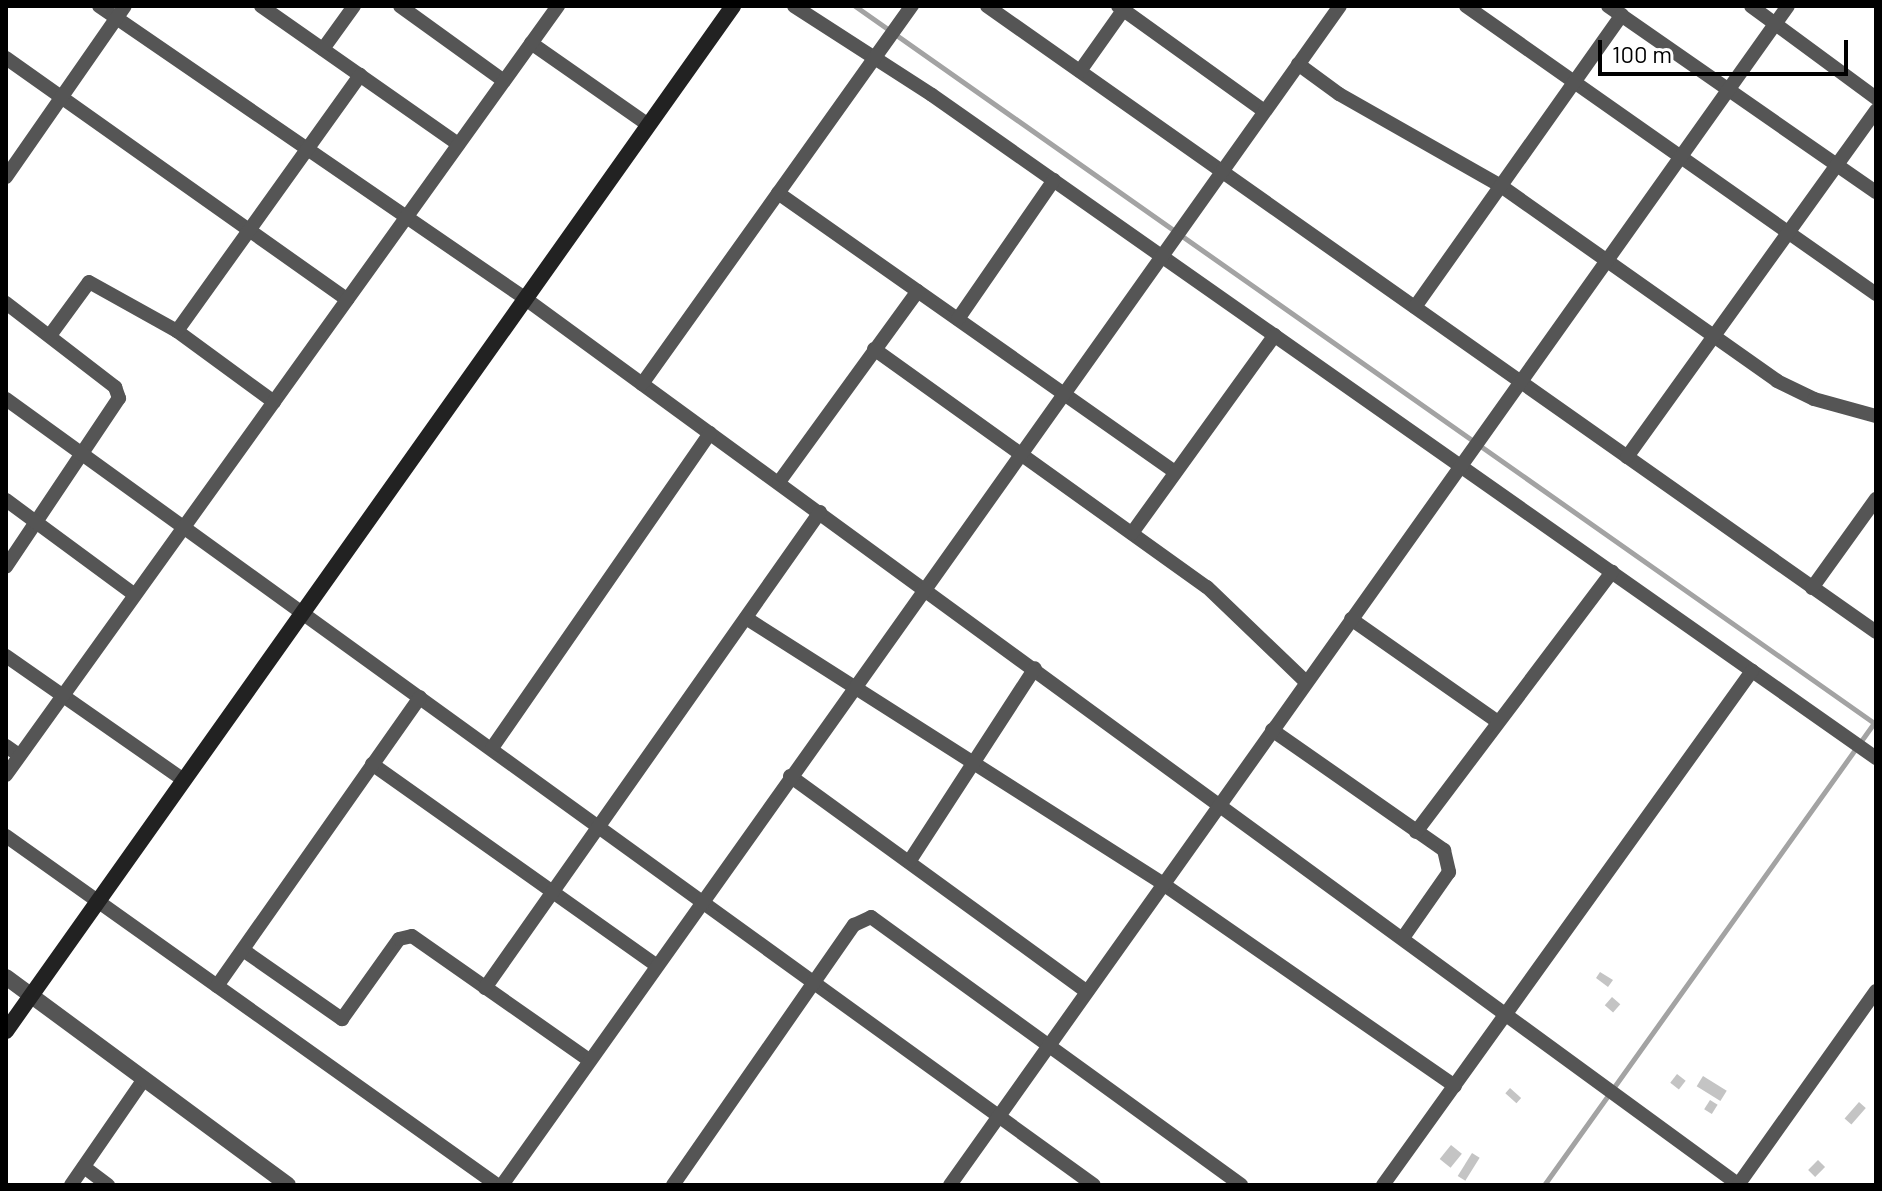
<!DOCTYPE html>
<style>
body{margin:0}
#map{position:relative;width:1882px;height:1191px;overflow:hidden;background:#fff;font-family:Barlow,sans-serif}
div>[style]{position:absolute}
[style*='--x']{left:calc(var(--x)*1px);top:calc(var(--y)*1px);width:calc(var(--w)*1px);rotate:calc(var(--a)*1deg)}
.stream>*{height:5px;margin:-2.5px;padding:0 2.5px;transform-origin:2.5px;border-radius:2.5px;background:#a3a3a3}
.building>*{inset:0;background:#c4c4c4;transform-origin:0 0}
.minor>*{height:14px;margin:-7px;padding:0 7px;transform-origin:7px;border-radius:7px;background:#555}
.tertiary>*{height:16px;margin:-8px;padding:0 8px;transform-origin:8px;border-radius:8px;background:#555}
.secondary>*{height:16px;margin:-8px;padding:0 8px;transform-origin:8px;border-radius:8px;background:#222}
span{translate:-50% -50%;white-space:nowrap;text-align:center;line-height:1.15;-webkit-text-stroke:6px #fff;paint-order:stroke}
.frame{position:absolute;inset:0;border:8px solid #000;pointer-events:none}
.scale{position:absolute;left:1598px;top:40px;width:250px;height:36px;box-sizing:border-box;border:4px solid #000;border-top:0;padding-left:10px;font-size:24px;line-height:28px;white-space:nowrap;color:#000;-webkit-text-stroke:6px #fff;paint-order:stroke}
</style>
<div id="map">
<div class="stream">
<i style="--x:855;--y:6;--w:1246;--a:35.13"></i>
<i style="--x:1544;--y:1185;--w:571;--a:-54.47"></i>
</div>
<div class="building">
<i style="clip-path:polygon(1600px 972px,1613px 980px,1608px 987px,1596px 978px)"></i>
<i style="left:1612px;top:997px;width:11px;height:11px;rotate:41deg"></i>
<i style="left:1677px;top:1074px;width:11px;height:11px;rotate:38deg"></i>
<i style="left:1703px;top:1076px;width:28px;height:12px;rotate:32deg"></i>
<i style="left:1510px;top:1088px;width:15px;height:7px;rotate:42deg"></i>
<i style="left:1710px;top:1100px;width:9px;height:11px;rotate:32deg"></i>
<i style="left:1859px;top:1102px;width:9px;height:22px;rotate:41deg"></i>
<i style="left:1451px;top:1145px;width:14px;height:18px;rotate:39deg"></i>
<i style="left:1472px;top:1153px;width:9px;height:27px;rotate:32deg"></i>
<i style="left:1818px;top:1160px;width:10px;height:14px;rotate:45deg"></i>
</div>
<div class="minor">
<i style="--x:99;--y:6;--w:514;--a:34.46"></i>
<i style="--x:523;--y:297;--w:1506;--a:36.14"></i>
<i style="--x:261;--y:6;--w:241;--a:35"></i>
<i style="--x:400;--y:6;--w:128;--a:35.8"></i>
<i style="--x:794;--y:6;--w:164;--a:32.8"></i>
<i style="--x:932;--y:95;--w:1154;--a:35.08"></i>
<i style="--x:987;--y:6;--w:1087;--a:35.15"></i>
<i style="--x:1118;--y:6;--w:180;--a:35.7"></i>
<i style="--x:1466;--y:6;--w:501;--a:35.09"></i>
<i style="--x:1608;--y:6;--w:326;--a:34.8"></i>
<i style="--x:1751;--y:6;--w:155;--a:36.4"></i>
<i style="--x:531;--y:43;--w:141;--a:34.9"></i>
<i style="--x:323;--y:49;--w:53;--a:-54.2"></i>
<i style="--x:6;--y:58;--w:418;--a:35.3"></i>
<i style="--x:1298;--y:64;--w:51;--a:36.2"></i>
<i style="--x:1339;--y:94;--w:186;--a:29.6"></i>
<i style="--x:1501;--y:186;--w:338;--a:35.2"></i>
<i style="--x:1777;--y:381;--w:41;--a:25.9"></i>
<i style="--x:1814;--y:399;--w:64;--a:15.3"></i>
<i style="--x:1080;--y:71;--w:80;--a:-54.7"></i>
<i style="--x:6;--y:177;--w:208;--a:-55.2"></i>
<i style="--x:778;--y:193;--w:485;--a:35.1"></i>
<i style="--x:6;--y:303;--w:138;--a:37.6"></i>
<i style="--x:115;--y:387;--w:12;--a:70"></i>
<i style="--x:119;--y:398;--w:203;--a:123.8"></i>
<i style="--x:1415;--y:307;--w:358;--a:-54.7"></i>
<i style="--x:958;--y:319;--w:169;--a:-55.4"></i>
<i style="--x:51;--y:334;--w:64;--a:-53.8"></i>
<i style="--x:89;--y:282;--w:101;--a:29.1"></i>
<i style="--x:874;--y:349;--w:409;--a:35.6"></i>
<i style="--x:1207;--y:587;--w:137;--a:43.8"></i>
<i style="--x:642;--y:384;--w:465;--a:-54.5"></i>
<i style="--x:6;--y:399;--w:1342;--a:35.85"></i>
<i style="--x:274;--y:402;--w:120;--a:-143.8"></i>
<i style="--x:177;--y:331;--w:315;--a:-54.4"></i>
<i style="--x:1627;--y:457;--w:427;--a:-54.3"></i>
<i style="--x:779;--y:482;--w:236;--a:-54"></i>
<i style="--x:6;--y:500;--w:160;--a:36.4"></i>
<i style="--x:1132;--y:533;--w:244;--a:-54.2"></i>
<i style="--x:1812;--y:588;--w:110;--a:-54.3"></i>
<i style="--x:746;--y:618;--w:495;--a:32.5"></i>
<i style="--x:1163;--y:884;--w:355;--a:34.7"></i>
<i style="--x:1351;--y:619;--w:179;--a:35"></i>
<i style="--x:6;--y:656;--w:217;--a:34.9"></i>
<i style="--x:1272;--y:730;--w:210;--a:34.9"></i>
<i style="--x:1444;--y:850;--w:23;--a:77"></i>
<i style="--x:1449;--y:872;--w:80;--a:124.9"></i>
<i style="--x:6;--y:746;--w:16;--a:35"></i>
<i style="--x:492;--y:748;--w:383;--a:-55.3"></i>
<i style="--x:372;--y:764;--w:348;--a:35.3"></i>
<i style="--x:6;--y:775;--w:947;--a:-54.33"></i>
<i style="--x:790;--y:776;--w:367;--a:36"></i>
<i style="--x:1416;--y:832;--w:326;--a:-53"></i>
<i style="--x:6;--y:836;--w:602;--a:35.4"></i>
<i style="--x:909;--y:862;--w:231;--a:-57"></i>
<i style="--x:243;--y:950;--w:121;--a:34.9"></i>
<i style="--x:342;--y:1019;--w:98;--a:-54.5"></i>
<i style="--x:399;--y:939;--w:13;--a:-13"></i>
<i style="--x:412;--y:936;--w:216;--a:35"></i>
<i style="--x:217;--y:986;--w:353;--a:-54.9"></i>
<i style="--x:485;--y:988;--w:582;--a:-54.86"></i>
<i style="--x:84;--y:1167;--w:30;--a:37"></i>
<i style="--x:71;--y:1185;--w:129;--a:-55.4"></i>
<i style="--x:502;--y:1185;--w:1446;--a:-54.6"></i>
<i style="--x:673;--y:1185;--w:317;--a:-55.2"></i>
<i style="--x:854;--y:925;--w:19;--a:-25"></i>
<i style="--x:871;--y:917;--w:457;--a:35.9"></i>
<i style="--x:950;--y:1185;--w:1446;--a:-54.6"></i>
<i style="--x:1383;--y:1185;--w:633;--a:-54.33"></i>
<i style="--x:1738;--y:1185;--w:238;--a:-54.6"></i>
</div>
<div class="tertiary">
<i style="--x:6;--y:977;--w:350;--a:36.4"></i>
</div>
<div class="secondary">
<i style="--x:6;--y:1031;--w:1257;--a:-54.65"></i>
</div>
<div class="frame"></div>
<div class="scale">100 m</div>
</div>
